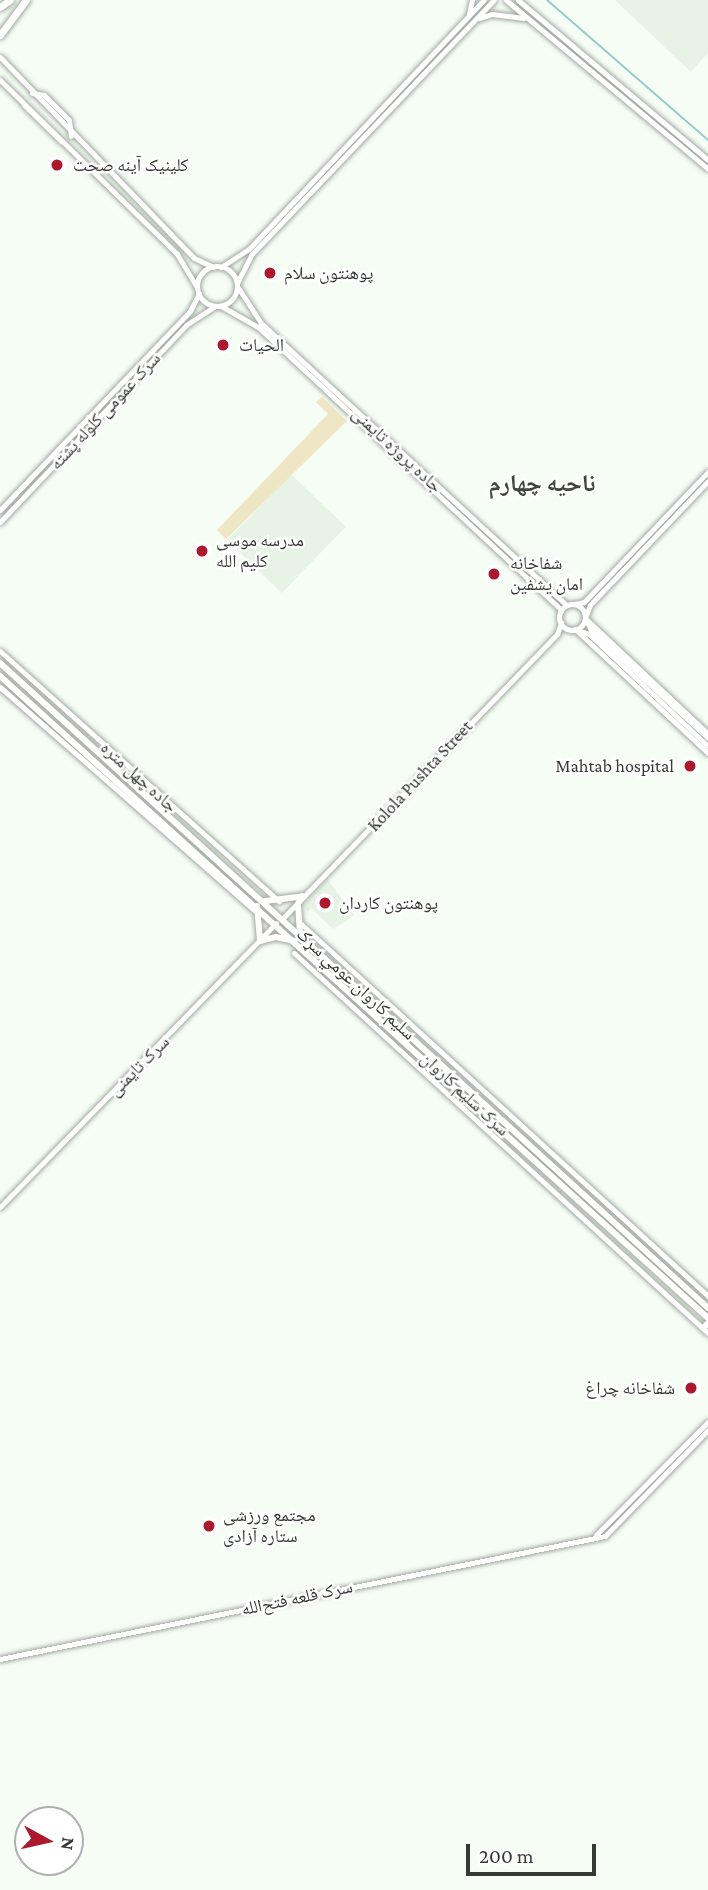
<!DOCTYPE html>
<meta charset="utf-8">
<style>
body{margin:0}
#map{position:relative;width:708px;height:1890px;overflow:hidden;background:#f5fdf5;font-family:"Crimson Pro","Noto Naskh Arabic",serif}
div>[style]{position:absolute}
[style*='--x']{left:calc(var(--x)*1px);top:calc(var(--y)*1px);width:calc(var(--w)*1px);rotate:calc(var(--a)*1deg)}
.built>*{inset:0;background:#e6f3e5;transform-origin:0 0}
.green>*{inset:0;background:#efe6c5}
.stream>*{height:2px;margin:-1px;padding:0 1px;transform-origin:1px;border-radius:1px;background:#95cbc8}
.roads{filter:drop-shadow(0 0 2px #a2a9a2) drop-shadow(0 0 2px #a2a9a2)}
.tertiary>*{height:5px;margin:-2.5px;padding:0 2.5px;transform-origin:2.5px;border-radius:2.5px;background:#fff}
.secondary>*{height:5px;margin:-2.5px;padding:0 2.5px;transform-origin:2.5px;border-radius:2.5px;background:#fff}
.secondary>.ring{margin:-2.5px;padding:0;box-sizing:content-box;background:none;border:5px solid #fff;border-radius:50%}
.primary>*{height:6px;margin:-3px;padding:0 3px;transform-origin:3px;border-radius:3px;background:#fff}
.trunk>*{height:7px;margin:-3.5px;padding:0 3.5px;transform-origin:3.5px;border-radius:3.5px;background:#fff}
.dots>*{width:19px;height:19px;translate:-50% -50%;box-sizing:border-box;border:4px solid #fff;border-radius:50%}
span{translate:-50% -50%;white-space:nowrap;text-align:center;line-height:1.15;-webkit-text-stroke:5px #fff;paint-order:stroke}
.poi-label{font-size:18px;color:#363936}
.left{translate:0 -50%;text-align:left}
.right{translate:-100% -50%;text-align:right}
.street-label{font-size:18px;color:#363936}
.district-label{font-size:24px;color:#3f453f;font-weight:700}
.north{position:absolute;left:14px;top:1806px;width:70px;height:70px;box-sizing:border-box;background:#fff;border:2px solid #afb0af;border-radius:50%;rotate:98deg;font-size:19px;font-weight:700;line-height:28px;text-align:center;color:#363936}
.north::after{content:'';display:block;margin:auto;width:24px;height:32px;background:#ac182c;clip-path:polygon(50% 0,100% 100%,50% 72%,0 100%)}
.scale{position:absolute;left:466px;top:1844px;width:130px;height:32px;box-sizing:border-box;border:4px solid #363936;border-top:0;padding-left:9px;font-size:21px;line-height:24px;white-space:nowrap;color:#363936;-webkit-text-stroke:5px #fff;paint-order:stroke}
</style>
<div id="map">
<div class="built">
<i style="clip-path:polygon(615px 0,708px 0,708px 53px,691px 72px)"></i>
<i style="left:291px;top:474px;width:76px;height:92px;rotate:44deg"></i>
<i style="clip-path:polygon(327px 879px,354px 915px,333px 929px,311px 908px,308px 912px,303px 906px)"></i>
</div>
<div class="green">
<i style="clip-path:polygon(322px 397px,347px 421px,226px 539px,217px 530px,328px 414px,316px 402px)"></i>
</div>
<div class="stream">
<i style="--x:547;--y:0;--w:213;--a:41"></i>
</div>
<div class="roads">
<div class="tertiary">
<i style="--x:585;--y:618;--w:169;--a:43.3"></i>
<i style="--x:575;--y:629;--w:182;--a:43"></i>
<i style="--x:0;--y:651;--w:375;--a:41.9"></i>
<i style="--x:0;--y:687;--w:339;--a:41.3"></i>
<i style="--x:299;--y:922;--w:554;--a:42.44"></i>
<i style="--x:294;--y:953;--w:562;--a:42.55"></i>
</div>
<div class="secondary">
<i style="--x:506;--y:0;--w:263;--a:39.9"></i>
<i style="--x:518;--y:0;--w:248;--a:40.1"></i>
<i style="--x:469;--y:14;--w:14;--a:-78"></i>
<i style="--x:479;--y:18;--w:14;--a:-17"></i>
<i style="--x:492;--y:14;--w:32;--a:7"></i>
<i style="--x:0;--y:57;--w:279;--a:46"></i>
<i style="--x:194;--y:258;--w:21;--a:25"></i>
<i style="--x:0;--y:80;--w:248;--a:44.5"></i>
<i style="--x:177;--y:254;--w:39;--a:59"></i>
<i style="--x:32;--y:93;--w:12;--a:9"></i>
<i style="--x:44;--y:95;--w:35;--a:45"></i>
<i style="--x:69;--y:120;--w:16;--a:83"></i>
<i style="--x:24;--y:105;--w:52;--a:44.2"></i>
<i class="ring" style="left:197px;top:266px;width:35px;height:35px"></i>
<i style="--x:221;--y:267;--w:33;--a:-33"></i>
<i style="--x:249;--y:249;--w:342;--a:-46.7"></i>
<i style="--x:237;--y:283;--w:31;--a:-63"></i>
<i style="--x:251;--y:255;--w:352;--a:-46.4"></i>
<i style="--x:237;--y:286;--w:44;--a:57"></i>
<i style="--x:261;--y:323;--w:416;--a:42.7"></i>
<i style="--x:221;--y:306;--w:43;--a:29.6"></i>
<i style="--x:258;--y:327;--w:415;--a:43"></i>
<i style="--x:708;--y:481;--w:171;--a:133.6"></i>
<i style="--x:590;--y:605;--w:14;--a:111"></i>
<i style="--x:585;--y:618;--w:13;--a:63"></i>
<i style="--x:591;--y:630;--w:159;--a:42.7"></i>
<i style="--x:0;--y:510;--w:275;--a:-46.3"></i>
<i style="--x:190;--y:311;--w:20;--a:-63"></i>
<i style="--x:0;--y:522;--w:271;--a:-46.6"></i>
<i style="--x:186;--y:325;--w:35;--a:-33"></i>
<i style="--x:575;--y:604;--w:9;--a:-13"></i>
<i style="--x:584;--y:602;--w:180;--a:-46.4"></i>
<i class="ring" style="left:559px;top:604px;width:21px;height:21px"></i>
<i style="--x:575;--y:629;--w:15;--a:20"></i>
<i style="--x:589;--y:634;--w:163;--a:43.3"></i>
<i style="--x:283;--y:918;--w:395;--a:-46"></i>
<i style="--x:557;--y:634;--w:12;--a:-70"></i>
<i style="--x:0;--y:1207;--w:396;--a:-45.8"></i>
<i style="--x:596;--y:1535;--w:159;--a:-45.3"></i>
<i style="--x:0;--y:1659;--w:617;--a:-11.49"></i>
<i style="--x:605;--y:1536;--w:148;--a:-45.8"></i>
</div>
<div class="primary">
<i style="--x:0;--y:663;--w:958;--a:42.33"></i>
<i style="--x:0;--y:676;--w:956;--a:42.2"></i>
<i style="--x:265;--y:901;--w:35;--a:-7"></i>
<i style="--x:257;--y:906;--w:35;--a:85"></i>
<i style="--x:300;--y:933;--w:29;--a:-94"></i>
<i style="--x:298;--y:904;--w:9;--a:-63"></i>
<i style="--x:260;--y:941;--w:16;--a:-14"></i>
<i style="--x:276;--y:937;--w:19;--a:12"></i>
<i style="--x:703;--y:1328;--w:7;--a:-45"></i>
</div>
<div class="trunk">
<i style="--x:0;--y:7;--w:12;--a:-35"></i>
<i style="--x:0;--y:35;--w:44;--a:-53.4"></i>
</div>
</div>
<div class="dots">
<i style="left:57px;top:165px;background:#ac182c"></i>
<i style="left:270px;top:273px;background:#ac182c"></i>
<i style="left:223px;top:345px;background:#ac182c"></i>
<i style="left:202px;top:551px;background:#ac182c"></i>
<i style="left:494px;top:574px;background:#ac182c"></i>
<i style="left:690px;top:766px;background:#ac182c"></i>
<i style="left:325px;top:903px;background:#ac182c"></i>
<i style="left:691px;top:1388px;background:#ac182c"></i>
<i style="left:209px;top:1526px;background:#ac182c"></i>
</div>
<div class="poi-label">
<span class="left" style="left:73px;top:165px">کلینیک آینه صحت</span>
<span class="left" style="left:284px;top:273px">پوهنتون سلام</span>
<span class="left" style="left:239px;top:345px">الحیات</span>
<span class="left" style="left:216px;top:551px">مدرسه موسی<br>کلیم الله</span>
<span class="left" style="left:510px;top:574px">شفاخانه<br>امان یشفین</span>
<span class="right" style="left:674px;top:766px">Mahtab hospital</span>
<span class="left" style="left:339px;top:903px">پوهنتون کاردان</span>
<span class="right" style="left:675px;top:1388px">شفاخانه چراغ</span>
<span class="left" style="left:223px;top:1526px">مجتمع ورزشی<br>ستاره آزادی</span>
</div>
<div class="street-label">
<span style="left:105px;top:411px;rotate:-47deg">سرک عمومی کلوله پشته</span>
<span style="left:397px;top:450px;rotate:43deg">جاده پروژه تایمنی</span>
<span style="left:420px;top:776px;rotate:-47deg">Kolola Pushta Street</span>
<span style="left:139px;top:777px;rotate:42deg">جاده چهل متره</span>
<span style="left:356px;top:984px;rotate:43deg">سلیم کاروان عومي سړک</span>
<span style="left:139px;top:1066px;rotate:-45deg">سرک تایمنی</span>
<span style="left:465px;top:1094px;rotate:43deg">سرک سلیم کاروان</span>
<span style="left:297px;top:1598px;rotate:-12deg">سرک قلعه فتح‌الله</span>
</div>
<div class="district-label">
<span style="left:542px;top:483px">ناحیه چهارم</span>
</div>
<div class="north">N</div>
<div class="scale">200 m</div>
</div>
